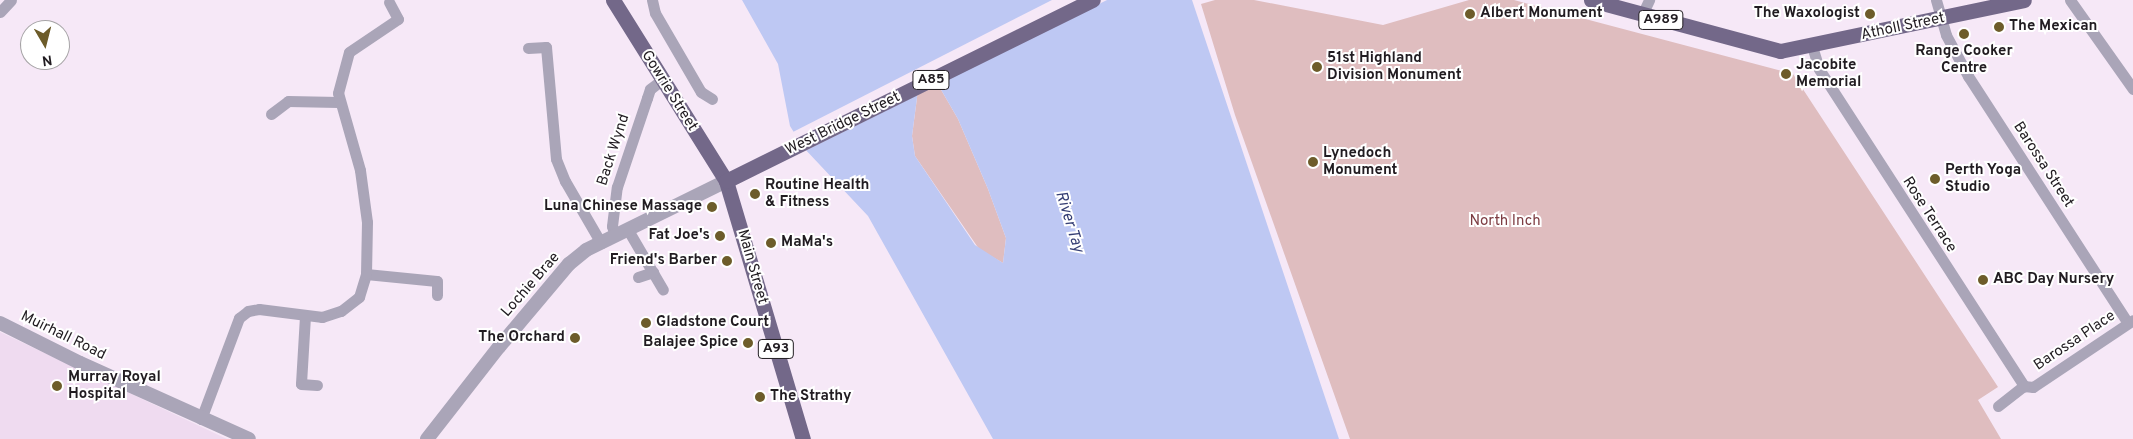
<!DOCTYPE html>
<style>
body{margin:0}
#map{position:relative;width:2133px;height:439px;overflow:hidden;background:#f6e8f7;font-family:Overpass,sans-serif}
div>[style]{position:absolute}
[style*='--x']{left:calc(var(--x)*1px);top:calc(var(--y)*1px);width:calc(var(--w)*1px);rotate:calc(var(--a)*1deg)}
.built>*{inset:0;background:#efdbf0}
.green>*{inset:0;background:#dfbdbf}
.water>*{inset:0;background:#bec8f3}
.pier>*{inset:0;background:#f6e8f7}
.minor>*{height:11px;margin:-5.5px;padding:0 5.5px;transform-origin:5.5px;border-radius:5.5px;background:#aaa5b8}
.tertiary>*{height:14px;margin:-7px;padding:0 7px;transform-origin:7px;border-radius:7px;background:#aaa5b8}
.primary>*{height:15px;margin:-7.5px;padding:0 7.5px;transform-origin:7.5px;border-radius:7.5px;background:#736889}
.dots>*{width:14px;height:14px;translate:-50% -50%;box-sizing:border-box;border:2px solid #fff;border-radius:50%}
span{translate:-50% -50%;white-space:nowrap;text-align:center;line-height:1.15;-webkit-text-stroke:4px #fff;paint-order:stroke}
.shield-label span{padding:1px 4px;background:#fff;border:1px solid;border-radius:4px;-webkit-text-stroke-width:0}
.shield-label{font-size:14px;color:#211c21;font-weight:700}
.poi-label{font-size:15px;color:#211c21;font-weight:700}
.left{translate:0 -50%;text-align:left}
.right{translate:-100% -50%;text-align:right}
.street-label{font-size:15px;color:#211c21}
.park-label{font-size:15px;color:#7d3c42}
.water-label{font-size:16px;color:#353e74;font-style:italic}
.north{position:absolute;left:20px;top:20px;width:50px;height:50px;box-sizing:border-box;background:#fff;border:1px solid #a6a4a6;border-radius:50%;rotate:172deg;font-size:14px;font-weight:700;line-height:20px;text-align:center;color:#211c21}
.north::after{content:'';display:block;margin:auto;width:18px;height:22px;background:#6d5c2a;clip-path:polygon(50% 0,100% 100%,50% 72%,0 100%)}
</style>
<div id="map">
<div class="built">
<i style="clip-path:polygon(0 332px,227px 439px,0 439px)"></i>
</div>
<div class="green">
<i style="clip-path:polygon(1215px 0,1254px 0,1383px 25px,1469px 0,1514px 0,1793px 74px,1998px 387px,1978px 400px,2001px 439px,1350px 439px,1235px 115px,1201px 4px)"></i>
<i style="clip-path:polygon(936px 81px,958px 119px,988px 189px,1006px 238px,1003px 263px,979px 249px,915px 156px,912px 136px,918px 90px)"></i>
</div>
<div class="water">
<i style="clip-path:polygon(evenodd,742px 0,1192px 0,1339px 439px,993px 439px,868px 216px,803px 147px,790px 126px,778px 64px,742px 0,936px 81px,958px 119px,988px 189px,1006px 238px,1003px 263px,975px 245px,915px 156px,912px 136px,918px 90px,936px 81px)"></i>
</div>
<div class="pier">
<i style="clip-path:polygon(1052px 0,1107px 0,803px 152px,791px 133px)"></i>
</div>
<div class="minor">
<i style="--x:652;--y:0;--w:13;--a:77"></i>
<i style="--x:655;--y:13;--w:91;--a:59.8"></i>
<i style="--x:701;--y:92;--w:13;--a:32"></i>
<i style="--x:1936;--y:0;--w:36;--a:74"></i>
<i style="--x:1946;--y:35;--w:47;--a:61.8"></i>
<i style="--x:1968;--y:76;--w:294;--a:57.1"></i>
<i style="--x:2070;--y:0;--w:109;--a:54.7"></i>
<i style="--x:0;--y:12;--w:16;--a:-47"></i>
<i style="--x:1642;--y:15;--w:17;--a:-65"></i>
<i style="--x:1812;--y:46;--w:24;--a:73"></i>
<i style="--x:1819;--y:69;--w:378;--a:57.1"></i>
<i style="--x:2024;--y:386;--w:9;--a:6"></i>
<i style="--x:2033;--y:387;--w:120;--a:-33.8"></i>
<i style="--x:528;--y:48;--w:18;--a:-3"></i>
<i style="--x:546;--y:47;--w:112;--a:84.9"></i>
<i style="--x:556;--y:159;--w:24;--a:68"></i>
<i style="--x:565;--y:181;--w:72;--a:59.9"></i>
<i style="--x:271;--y:114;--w:21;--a:-37"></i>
<i style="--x:288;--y:101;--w:50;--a:1.1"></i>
<i style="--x:628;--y:230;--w:69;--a:59.7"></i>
<i style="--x:615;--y:236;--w:10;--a:-107"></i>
<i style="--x:612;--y:226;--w:39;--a:-83"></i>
<i style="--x:617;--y:187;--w:94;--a:-71.4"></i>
<i style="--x:647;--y:98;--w:9;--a:-72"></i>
<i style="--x:650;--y:89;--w:15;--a:-37"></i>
<i style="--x:366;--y:274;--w:71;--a:5.6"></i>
<i style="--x:437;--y:281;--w:14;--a:90"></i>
<i style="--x:638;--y:277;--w:16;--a:-18"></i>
<i style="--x:305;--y:316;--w:68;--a:93.4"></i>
<i style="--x:301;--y:384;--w:16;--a:4"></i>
<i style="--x:1998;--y:406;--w:33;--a:-38"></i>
<i style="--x:201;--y:419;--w:108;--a:-69.4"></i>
<i style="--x:239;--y:318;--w:11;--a:-38"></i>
<i style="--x:248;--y:311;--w:11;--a:-10"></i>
<i style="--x:259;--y:309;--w:64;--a:7.2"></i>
<i style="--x:322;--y:317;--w:20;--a:-18"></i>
<i style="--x:341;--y:311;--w:23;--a:-38"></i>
<i style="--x:359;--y:297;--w:24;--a:-73"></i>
<i style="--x:366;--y:274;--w:52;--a:-88.9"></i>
<i style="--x:367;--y:222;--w:52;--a:-97.7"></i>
<i style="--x:360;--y:170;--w:80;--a:-105.9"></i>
<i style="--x:338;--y:93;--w:42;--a:-75"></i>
<i style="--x:349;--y:52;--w:59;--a:-34"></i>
<i style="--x:398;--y:19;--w:19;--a:-118"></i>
</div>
<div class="tertiary">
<i style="--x:0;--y:323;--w:89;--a:26.6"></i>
<i style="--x:80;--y:363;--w:185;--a:24.2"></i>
<i style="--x:427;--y:439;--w:117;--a:-52"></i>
<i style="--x:499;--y:347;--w:109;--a:-49.9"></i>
<i style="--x:569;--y:264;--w:22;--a:-39"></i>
<i style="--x:586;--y:250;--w:156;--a:-26.2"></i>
</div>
<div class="primary">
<i style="--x:613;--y:0;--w:213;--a:58"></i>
<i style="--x:726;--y:181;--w:269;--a:73.4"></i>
<i style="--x:1591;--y:0;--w:196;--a:15.1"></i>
<i style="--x:1780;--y:51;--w:249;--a:-11.8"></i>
<i style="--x:726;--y:181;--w:409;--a:-26.3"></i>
</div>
<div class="dots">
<i style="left:1470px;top:14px;background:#6d5c2a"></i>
<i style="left:1870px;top:14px;background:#6d5c2a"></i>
<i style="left:1999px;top:27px;background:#6d5c2a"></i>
<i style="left:1964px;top:34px;background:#6d5c2a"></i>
<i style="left:1317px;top:67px;background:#6d5c2a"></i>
<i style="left:1786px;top:74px;background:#6d5c2a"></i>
<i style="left:1313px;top:162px;background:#6d5c2a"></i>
<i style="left:1935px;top:179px;background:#6d5c2a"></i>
<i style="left:755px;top:194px;background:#6d5c2a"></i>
<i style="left:712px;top:207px;background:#6d5c2a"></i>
<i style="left:720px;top:236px;background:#6d5c2a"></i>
<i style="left:771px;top:243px;background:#6d5c2a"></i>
<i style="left:727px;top:261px;background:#6d5c2a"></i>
<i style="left:1983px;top:280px;background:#6d5c2a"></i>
<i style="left:646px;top:323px;background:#6d5c2a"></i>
<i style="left:575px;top:338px;background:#6d5c2a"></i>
<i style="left:748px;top:343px;background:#6d5c2a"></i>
<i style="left:57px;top:386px;background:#6d5c2a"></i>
<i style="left:760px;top:397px;background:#6d5c2a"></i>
</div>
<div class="shield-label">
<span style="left:1661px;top:20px">A989</span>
<span style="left:931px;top:80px">A85</span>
<span style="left:776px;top:349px">A93</span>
</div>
<div class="poi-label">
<span class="left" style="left:1480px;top:14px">Albert Monument</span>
<span class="right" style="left:1860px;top:14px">The Waxologist</span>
<span class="left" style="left:2009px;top:27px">The Mexican</span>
<span style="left:1964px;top:60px">Range Cooker<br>Centre</span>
<span class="left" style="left:1327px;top:67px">51st Highland<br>Division Monument</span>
<span class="left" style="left:1796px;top:74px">Jacobite<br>Memorial</span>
<span class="left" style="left:1323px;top:162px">Lynedoch<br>Monument</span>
<span class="left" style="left:1945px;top:179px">Perth Yoga<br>Studio</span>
<span class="left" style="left:765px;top:194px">Routine Health<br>&amp; Fitness</span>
<span class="right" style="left:702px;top:207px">Luna Chinese Massage</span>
<span class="right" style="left:710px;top:236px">Fat Joe's</span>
<span class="left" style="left:781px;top:243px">MaMa's</span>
<span class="right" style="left:717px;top:261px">Friend's Barber</span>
<span class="left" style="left:1993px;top:280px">ABC Day Nursery</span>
<span class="left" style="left:656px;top:323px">Gladstone Court</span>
<span class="right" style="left:565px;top:338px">The Orchard</span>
<span class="right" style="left:738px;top:343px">Balajee Spice</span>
<span class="left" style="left:68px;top:386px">Murray Royal<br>Hospital</span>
<span class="left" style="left:770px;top:397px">The Strathy</span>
</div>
<div class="street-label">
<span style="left:1903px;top:27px;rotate:-12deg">Atholl Street</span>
<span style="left:669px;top:91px;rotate:58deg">Gowrie Street</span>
<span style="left:843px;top:124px;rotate:-26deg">West Bridge Street</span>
<span style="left:614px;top:150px;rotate:-72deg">Back Wynd</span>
<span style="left:2043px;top:165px;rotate:57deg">Barossa Street</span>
<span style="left:1929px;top:215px;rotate:57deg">Rose Terrace</span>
<span style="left:752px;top:267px;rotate:74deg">Main Street</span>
<span style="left:531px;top:285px;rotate:-49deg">Lochie Brae</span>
<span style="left:63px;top:336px;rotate:26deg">Muirhall Road</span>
<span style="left:2075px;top:341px;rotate:-34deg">Barossa Place</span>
</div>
<div class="park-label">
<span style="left:1505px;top:222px">North Inch</span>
</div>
<div class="water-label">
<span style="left:1069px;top:222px;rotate:73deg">River Tay</span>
</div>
<div class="north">N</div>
</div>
